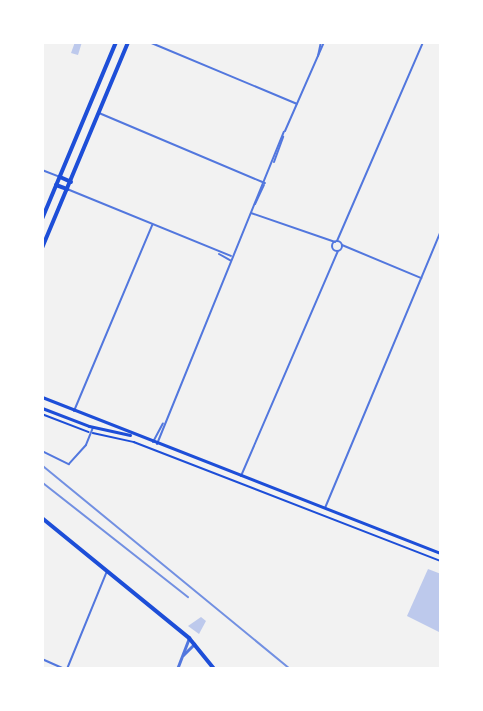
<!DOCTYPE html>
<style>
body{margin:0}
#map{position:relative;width:483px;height:711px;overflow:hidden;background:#f2f2f2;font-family:"PT Sans",sans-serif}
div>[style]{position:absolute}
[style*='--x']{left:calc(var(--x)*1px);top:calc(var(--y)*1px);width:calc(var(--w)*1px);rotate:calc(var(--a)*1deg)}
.building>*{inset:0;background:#bdc9ec}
.path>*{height:1.5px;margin:-0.75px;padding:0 0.75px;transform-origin:0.75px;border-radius:0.75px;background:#1d4ed8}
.service>*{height:1.5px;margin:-0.75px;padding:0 0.75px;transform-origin:0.75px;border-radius:0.75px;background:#5277de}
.minor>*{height:2px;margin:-1px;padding:0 1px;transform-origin:1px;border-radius:1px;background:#5277de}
.minor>.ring{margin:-1px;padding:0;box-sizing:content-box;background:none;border:2px solid #5277de;border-radius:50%}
.tertiary>*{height:3px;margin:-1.5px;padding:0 1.5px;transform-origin:1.5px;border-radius:1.5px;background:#5277de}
.secondary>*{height:3px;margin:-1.5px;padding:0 1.5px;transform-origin:1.5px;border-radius:1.5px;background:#1d4ed8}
.primary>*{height:4px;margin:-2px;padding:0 2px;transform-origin:2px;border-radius:2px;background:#1d4ed8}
.rail>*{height:1.5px;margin:-0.75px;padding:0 0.75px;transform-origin:0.75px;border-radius:0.75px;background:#7290e2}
span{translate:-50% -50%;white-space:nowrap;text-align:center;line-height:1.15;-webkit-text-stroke:4.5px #fff;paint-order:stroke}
.frame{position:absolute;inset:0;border:44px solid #fff;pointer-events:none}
</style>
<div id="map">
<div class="building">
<i style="clip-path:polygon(75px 42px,82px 42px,78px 55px,71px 53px)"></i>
<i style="clip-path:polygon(428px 569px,441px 574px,441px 633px,407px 616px)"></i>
<i style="clip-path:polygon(201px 617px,206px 621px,199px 634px,188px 626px)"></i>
</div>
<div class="path">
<i style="--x:42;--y:414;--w:50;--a:21"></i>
<i style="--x:93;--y:433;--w:42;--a:12.4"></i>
<i style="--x:134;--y:442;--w:329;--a:21.2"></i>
</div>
<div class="service">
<i style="--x:42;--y:451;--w:30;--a:26"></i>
<i style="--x:69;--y:464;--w:25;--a:-48"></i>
<i style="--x:86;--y:445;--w:18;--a:-68"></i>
</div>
<div class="minor">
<i style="--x:149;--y:42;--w:160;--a:22.7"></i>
<i style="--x:318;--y:56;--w:14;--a:-78"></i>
<i style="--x:99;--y:113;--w:180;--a:22.9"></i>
<i style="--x:285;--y:131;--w:97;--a:-66.3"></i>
<i style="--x:274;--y:162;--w:27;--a:-70"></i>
<i style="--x:42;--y:170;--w:19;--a:21"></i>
<i style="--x:67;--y:189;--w:177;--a:22.2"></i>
<i style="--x:255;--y:204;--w:21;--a:-65"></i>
<i style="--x:251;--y:213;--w:89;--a:19"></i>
<i style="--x:337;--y:241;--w:217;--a:-66.6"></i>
<i class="ring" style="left:332px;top:241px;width:8px;height:8px"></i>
<i style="--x:342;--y:245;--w:86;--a:22.7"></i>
<i style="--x:219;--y:254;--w:13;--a:29"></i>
<i style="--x:74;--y:411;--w:202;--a:-67.2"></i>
<i style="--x:153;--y:442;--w:21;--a:-62"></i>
<i style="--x:157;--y:444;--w:337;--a:-67.9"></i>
<i style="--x:241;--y:476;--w:245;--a:-66.7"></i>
<i style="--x:325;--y:508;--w:300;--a:-67.3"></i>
<i style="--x:42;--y:659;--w:24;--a:24"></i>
<i style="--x:67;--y:669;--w:106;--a:-67.8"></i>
</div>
<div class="tertiary">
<i style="--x:183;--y:655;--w:16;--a:-45"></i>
<i style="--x:177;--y:669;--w:33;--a:-69"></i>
</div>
<div class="secondary">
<i style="--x:42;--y:397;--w:428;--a:21.4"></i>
<i style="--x:42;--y:408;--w:50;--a:21"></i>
<i style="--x:89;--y:426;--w:42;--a:12.4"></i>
</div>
<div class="primary">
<i style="--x:60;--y:177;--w:12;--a:24"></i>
<i style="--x:56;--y:185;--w:12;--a:20"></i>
<i style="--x:42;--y:219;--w:192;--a:-67.3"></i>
<i style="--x:42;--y:248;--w:223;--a:-67.3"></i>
<i style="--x:42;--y:518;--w:190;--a:39.2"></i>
<i style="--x:189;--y:638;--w:40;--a:51"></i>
</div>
<div class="rail">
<i style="--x:42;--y:465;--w:321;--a:39.4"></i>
<i style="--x:42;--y:482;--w:186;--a:38.2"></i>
</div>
<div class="frame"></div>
</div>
